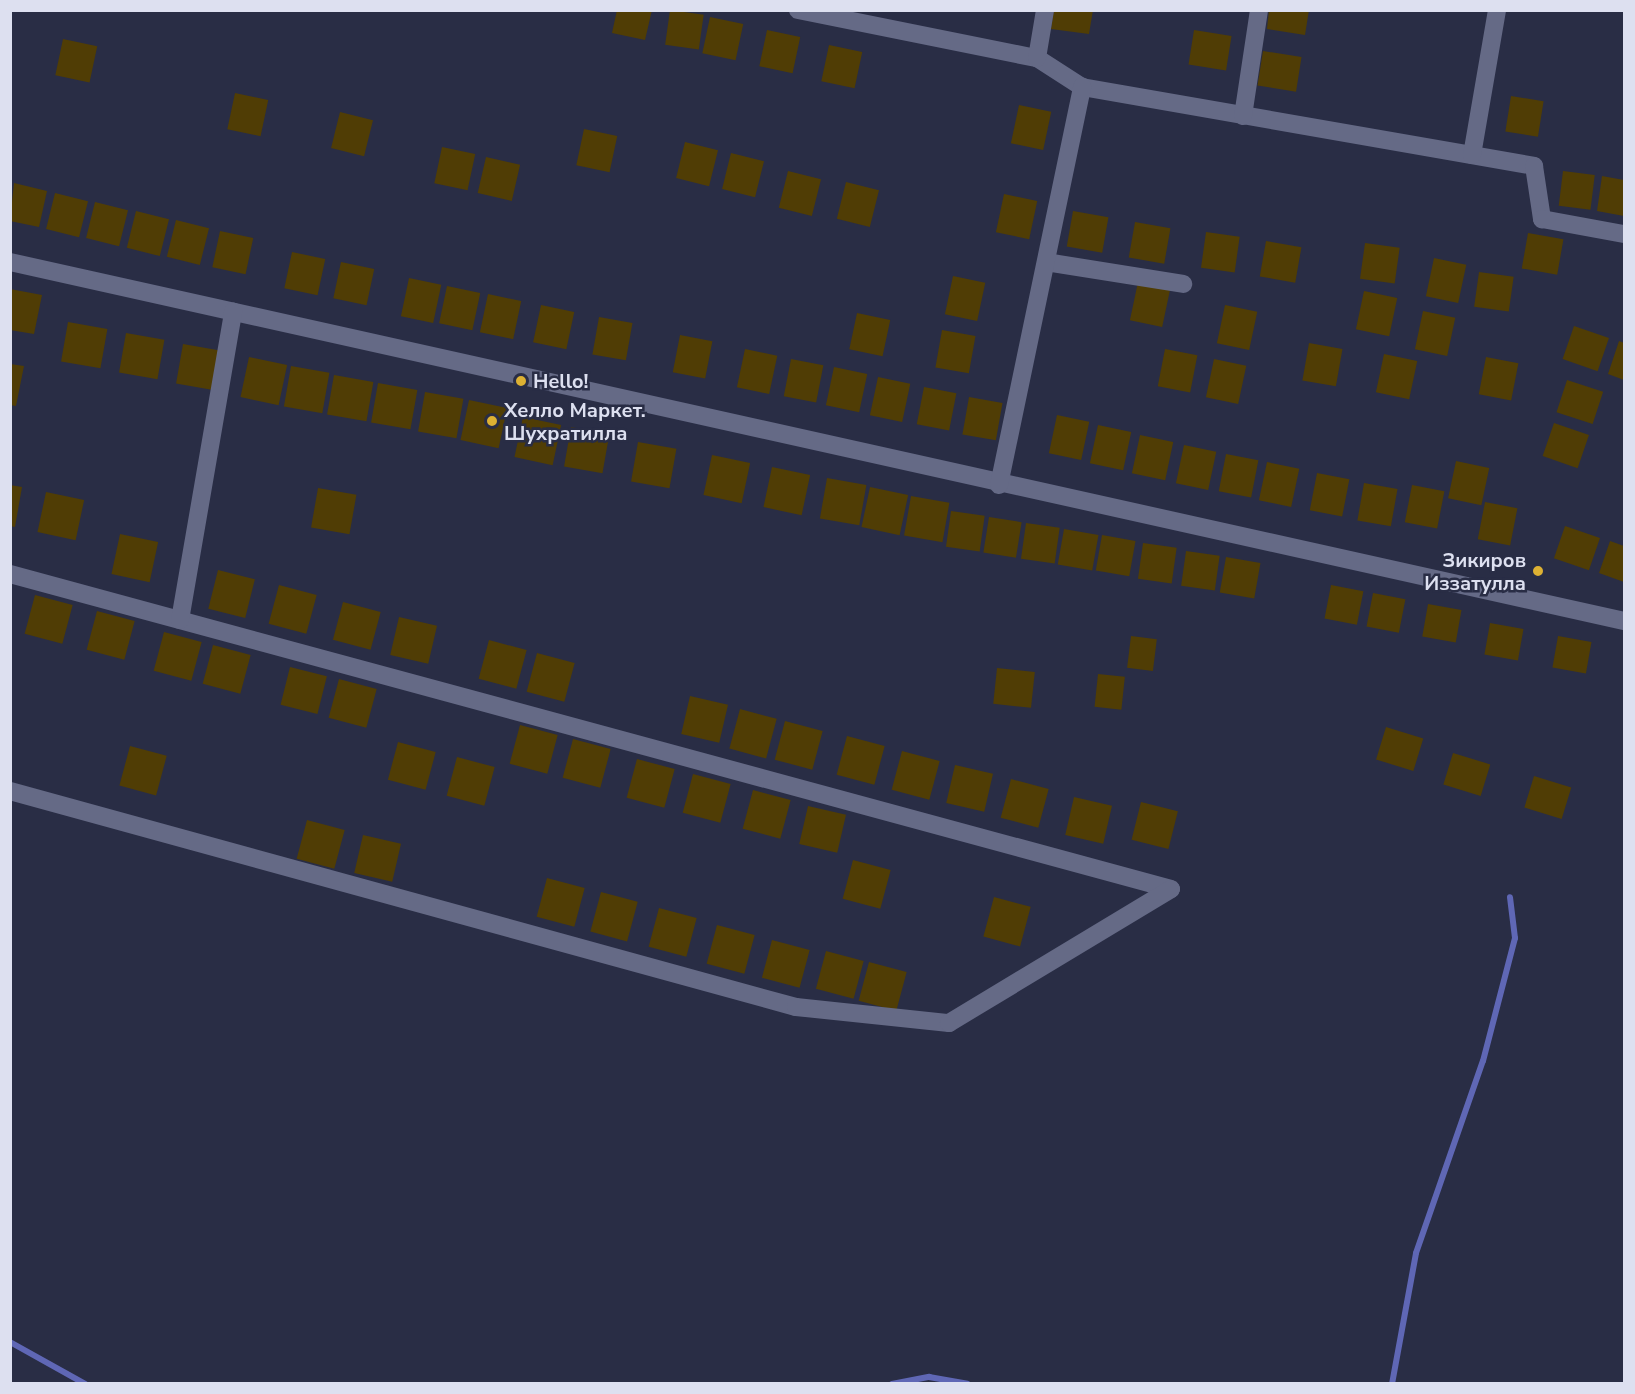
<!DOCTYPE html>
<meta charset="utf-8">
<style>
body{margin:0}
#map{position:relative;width:1635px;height:1394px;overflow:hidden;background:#292d45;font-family:"Nunito Sans",sans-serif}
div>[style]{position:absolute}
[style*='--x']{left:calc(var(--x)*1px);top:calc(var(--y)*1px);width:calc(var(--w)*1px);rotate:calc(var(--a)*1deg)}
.stream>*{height:6px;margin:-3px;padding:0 3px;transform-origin:3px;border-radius:3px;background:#5f67b5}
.building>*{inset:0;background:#503d05;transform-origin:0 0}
.minor>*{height:18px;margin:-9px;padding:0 9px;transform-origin:9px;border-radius:9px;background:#656a86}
.dots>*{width:16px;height:16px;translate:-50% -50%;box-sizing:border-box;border:3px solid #292d45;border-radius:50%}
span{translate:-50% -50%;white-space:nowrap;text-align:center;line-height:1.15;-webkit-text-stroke:5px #292d45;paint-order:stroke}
.poi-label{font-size:20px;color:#dde0f0;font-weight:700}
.left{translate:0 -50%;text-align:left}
.right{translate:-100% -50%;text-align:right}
.frame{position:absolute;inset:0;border:12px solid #dde0f0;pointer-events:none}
</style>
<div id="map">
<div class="stream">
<i style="--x:10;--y:1342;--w:86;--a:29.2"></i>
<i style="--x:892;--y:1384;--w:38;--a:-11"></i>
<i style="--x:929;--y:1377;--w:39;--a:10"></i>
<i style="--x:1392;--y:1384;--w:133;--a:-79.6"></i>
<i style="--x:1416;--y:1253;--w:203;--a:-70.8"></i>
<i style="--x:1483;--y:1061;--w:127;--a:-75.4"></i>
<i style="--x:1515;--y:938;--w:41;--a:-97"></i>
</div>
<div class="building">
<i style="clip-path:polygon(617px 10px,652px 10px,645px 40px,612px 33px)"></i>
<i style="left:670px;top:10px;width:34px;height:35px;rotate:8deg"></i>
<i style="clip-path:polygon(1054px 10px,1093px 10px,1089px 34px,1051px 29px)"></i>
<i style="clip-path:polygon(1269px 10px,1309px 10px,1305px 35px,1267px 29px)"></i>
<i style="left:710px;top:17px;width:34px;height:37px;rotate:12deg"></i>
<i style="left:767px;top:30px;width:34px;height:37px;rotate:12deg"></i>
<i style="left:1194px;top:30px;width:38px;height:35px;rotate:9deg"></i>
<i style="left:63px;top:39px;width:35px;height:37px;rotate:12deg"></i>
<i style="left:829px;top:45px;width:34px;height:37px;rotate:12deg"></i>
<i style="left:1263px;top:51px;width:39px;height:35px;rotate:9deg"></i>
<i style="left:235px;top:93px;width:34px;height:37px;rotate:12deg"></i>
<i style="left:1511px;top:96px;width:33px;height:36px;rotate:9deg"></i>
<i style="left:1019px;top:105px;width:33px;height:39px;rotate:12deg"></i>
<i style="left:340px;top:112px;width:34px;height:37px;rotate:14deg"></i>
<i style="left:584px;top:129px;width:34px;height:37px;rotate:12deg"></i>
<i style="left:685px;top:142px;width:34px;height:37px;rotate:14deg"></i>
<i style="left:442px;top:147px;width:34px;height:37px;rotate:12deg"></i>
<i style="left:731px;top:153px;width:34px;height:37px;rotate:14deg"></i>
<i style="left:486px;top:157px;width:35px;height:37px;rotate:13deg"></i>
<i style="left:788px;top:171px;width:34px;height:38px;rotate:14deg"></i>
<i style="left:1563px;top:171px;width:32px;height:35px;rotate:7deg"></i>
<i style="clip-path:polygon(1602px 176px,1624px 180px,1624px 216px,1597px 211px)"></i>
<i style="left:846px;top:182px;width:34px;height:38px;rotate:14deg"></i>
<i style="clip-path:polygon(14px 183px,47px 191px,39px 227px,10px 221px)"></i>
<i style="left:55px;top:193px;width:34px;height:37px;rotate:14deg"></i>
<i style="left:1004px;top:194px;width:34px;height:39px;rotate:12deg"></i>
<i style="left:95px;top:202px;width:34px;height:37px;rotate:14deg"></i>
<i style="left:136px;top:211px;width:34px;height:38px;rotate:14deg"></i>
<i style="left:1073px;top:211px;width:36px;height:36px;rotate:10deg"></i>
<i style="left:176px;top:220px;width:34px;height:38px;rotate:14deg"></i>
<i style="left:1135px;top:222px;width:36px;height:36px;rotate:10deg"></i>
<i style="left:220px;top:231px;width:34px;height:37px;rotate:12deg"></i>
<i style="left:1206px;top:232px;width:34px;height:36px;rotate:8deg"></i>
<i style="left:1528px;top:233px;width:36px;height:36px;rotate:10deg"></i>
<i style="left:1266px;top:241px;width:36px;height:36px;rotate:10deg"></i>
<i style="left:1365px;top:243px;width:35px;height:36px;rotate:8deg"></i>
<i style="left:292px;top:252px;width:34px;height:37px;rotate:12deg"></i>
<i style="left:1434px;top:258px;width:33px;height:39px;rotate:12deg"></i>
<i style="left:341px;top:262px;width:34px;height:37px;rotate:12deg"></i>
<i style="left:1479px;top:272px;width:35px;height:35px;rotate:8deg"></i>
<i style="left:953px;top:276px;width:33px;height:39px;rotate:12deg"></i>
<i style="left:409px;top:278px;width:33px;height:39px;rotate:12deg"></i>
<i style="left:1138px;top:282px;width:33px;height:39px;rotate:12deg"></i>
<i style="left:447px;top:286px;width:34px;height:38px;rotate:12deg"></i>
<i style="clip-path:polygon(10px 289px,42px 295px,34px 334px,10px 330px)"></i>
<i style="left:1364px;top:291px;width:34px;height:39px;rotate:12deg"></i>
<i style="left:488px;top:294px;width:34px;height:39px;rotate:12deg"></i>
<i style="left:541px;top:305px;width:34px;height:38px;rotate:12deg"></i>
<i style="left:1225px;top:305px;width:33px;height:39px;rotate:12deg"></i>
<i style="left:1423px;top:311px;width:33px;height:39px;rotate:12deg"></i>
<i style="left:857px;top:313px;width:34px;height:37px;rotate:12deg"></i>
<i style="left:599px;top:317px;width:34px;height:38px;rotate:10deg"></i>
<i style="left:68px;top:322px;width:40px;height:40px;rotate:10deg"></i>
<i style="left:1574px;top:326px;width:37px;height:35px;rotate:19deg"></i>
<i style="left:942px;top:330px;width:34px;height:38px;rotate:10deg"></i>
<i style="left:126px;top:333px;width:39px;height:40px;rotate:10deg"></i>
<i style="left:680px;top:335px;width:33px;height:38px;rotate:11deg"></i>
<i style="clip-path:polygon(1619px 341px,1624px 343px,1624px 380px,1608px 374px)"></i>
<i style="left:1309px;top:343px;width:34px;height:38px;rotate:10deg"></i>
<i style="left:183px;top:344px;width:39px;height:40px;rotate:10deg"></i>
<i style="left:745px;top:349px;width:33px;height:39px;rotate:12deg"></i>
<i style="left:1165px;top:349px;width:33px;height:38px;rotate:11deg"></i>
<i style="left:1384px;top:354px;width:34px;height:39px;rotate:12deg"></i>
<i style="left:249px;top:357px;width:39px;height:41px;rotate:12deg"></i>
<i style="left:1486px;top:357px;width:33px;height:38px;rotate:11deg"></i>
<i style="left:791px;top:359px;width:33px;height:38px;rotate:11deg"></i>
<i style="left:1214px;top:359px;width:33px;height:39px;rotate:12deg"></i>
<i style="clip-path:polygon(10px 364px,24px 366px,16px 406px,10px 405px)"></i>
<i style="left:291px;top:366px;width:39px;height:41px;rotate:10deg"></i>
<i style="left:834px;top:367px;width:34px;height:39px;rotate:12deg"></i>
<i style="left:334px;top:375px;width:40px;height:40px;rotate:10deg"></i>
<i style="left:878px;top:377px;width:33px;height:39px;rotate:12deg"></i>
<i style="left:1567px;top:380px;width:38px;height:34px;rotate:18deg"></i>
<i style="left:378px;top:383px;width:40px;height:40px;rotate:10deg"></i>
<i style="left:924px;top:387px;width:33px;height:38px;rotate:11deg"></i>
<i style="left:425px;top:392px;width:39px;height:40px;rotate:10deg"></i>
<i style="left:969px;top:397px;width:34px;height:38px;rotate:10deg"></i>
<i style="left:469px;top:400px;width:39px;height:41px;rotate:12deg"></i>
<i style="left:1057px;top:415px;width:33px;height:39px;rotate:12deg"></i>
<i style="left:523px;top:417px;width:39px;height:41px;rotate:12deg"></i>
<i style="left:1554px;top:423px;width:37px;height:35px;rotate:19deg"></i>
<i style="left:1098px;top:425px;width:34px;height:39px;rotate:12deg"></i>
<i style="left:571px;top:427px;width:39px;height:40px;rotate:10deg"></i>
<i style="left:1140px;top:435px;width:34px;height:39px;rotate:12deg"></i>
<i style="left:638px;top:442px;width:39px;height:40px;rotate:10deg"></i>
<i style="left:1184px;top:445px;width:33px;height:39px;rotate:12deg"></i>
<i style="left:1226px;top:454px;width:33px;height:38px;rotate:11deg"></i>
<i style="left:712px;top:455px;width:39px;height:41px;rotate:12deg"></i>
<i style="left:1456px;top:461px;width:34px;height:38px;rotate:12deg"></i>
<i style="left:1267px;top:462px;width:33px;height:39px;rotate:12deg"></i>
<i style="left:772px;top:467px;width:39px;height:41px;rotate:12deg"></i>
<i style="left:1317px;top:473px;width:33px;height:38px;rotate:11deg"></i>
<i style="left:827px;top:478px;width:40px;height:41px;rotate:10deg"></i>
<i style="left:1364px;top:483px;width:34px;height:38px;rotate:10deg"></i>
<i style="clip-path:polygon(10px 485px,22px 487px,15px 527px,10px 526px)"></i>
<i style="left:1412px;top:485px;width:33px;height:38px;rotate:11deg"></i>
<i style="left:870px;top:487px;width:39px;height:41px;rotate:12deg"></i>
<i style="left:318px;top:488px;width:39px;height:40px;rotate:10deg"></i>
<i style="left:46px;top:492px;width:39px;height:41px;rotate:12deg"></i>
<i style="left:911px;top:496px;width:39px;height:40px;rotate:10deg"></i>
<i style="left:1485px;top:502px;width:33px;height:38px;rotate:11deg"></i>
<i style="left:951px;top:511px;width:34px;height:36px;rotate:8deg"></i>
<i style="left:989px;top:517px;width:33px;height:36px;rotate:9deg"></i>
<i style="left:1026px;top:523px;width:34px;height:36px;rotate:8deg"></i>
<i style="left:1565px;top:526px;width:37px;height:34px;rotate:19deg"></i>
<i style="left:1064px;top:529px;width:35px;height:36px;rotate:10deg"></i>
<i style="left:120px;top:534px;width:39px;height:41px;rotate:12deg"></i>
<i style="left:1102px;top:535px;width:34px;height:36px;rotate:10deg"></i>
<i style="clip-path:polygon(1610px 541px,1624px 546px,1624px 582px,1599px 573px)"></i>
<i style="left:1143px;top:543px;width:34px;height:36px;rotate:8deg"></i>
<i style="left:1186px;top:551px;width:34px;height:35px;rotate:8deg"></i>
<i style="left:1226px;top:557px;width:35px;height:36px;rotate:10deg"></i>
<i style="left:218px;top:570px;width:38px;height:40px;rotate:14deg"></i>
<i style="left:279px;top:585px;width:39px;height:40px;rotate:15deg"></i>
<i style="left:1331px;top:585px;width:33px;height:34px;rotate:11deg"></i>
<i style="left:1373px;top:593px;width:33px;height:34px;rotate:11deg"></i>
<i style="left:35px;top:595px;width:39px;height:40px;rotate:15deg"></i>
<i style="left:343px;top:602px;width:39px;height:39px;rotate:15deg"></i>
<i style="left:1428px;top:604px;width:34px;height:33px;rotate:10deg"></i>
<i style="left:97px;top:611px;width:39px;height:40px;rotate:15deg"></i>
<i style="left:399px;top:617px;width:39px;height:39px;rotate:13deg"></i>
<i style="left:1490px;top:623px;width:34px;height:32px;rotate:10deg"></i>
<i style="left:164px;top:632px;width:39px;height:40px;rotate:15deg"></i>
<i style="left:1131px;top:636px;width:26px;height:32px;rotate:7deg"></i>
<i style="left:1558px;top:636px;width:34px;height:32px;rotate:10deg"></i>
<i style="left:489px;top:640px;width:39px;height:40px;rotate:15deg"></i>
<i style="left:213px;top:645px;width:39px;height:40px;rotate:15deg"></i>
<i style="left:537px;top:653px;width:39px;height:40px;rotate:15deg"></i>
<i style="left:290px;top:667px;width:38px;height:39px;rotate:14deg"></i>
<i style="left:997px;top:668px;width:38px;height:36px;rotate:6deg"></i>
<i style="left:1098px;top:674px;width:27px;height:33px;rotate:6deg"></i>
<i style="left:339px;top:679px;width:39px;height:40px;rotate:15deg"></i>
<i style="left:690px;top:696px;width:39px;height:39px;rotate:13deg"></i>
<i style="left:740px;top:709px;width:38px;height:41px;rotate:15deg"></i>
<i style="left:785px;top:721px;width:39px;height:40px;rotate:15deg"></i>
<i style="left:520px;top:725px;width:39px;height:40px;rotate:15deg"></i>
<i style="left:1386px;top:727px;width:39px;height:34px;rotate:17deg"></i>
<i style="left:847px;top:736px;width:39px;height:40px;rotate:15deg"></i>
<i style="left:573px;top:739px;width:39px;height:40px;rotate:15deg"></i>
<i style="left:398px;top:742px;width:39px;height:39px;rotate:15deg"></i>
<i style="left:130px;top:746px;width:38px;height:41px;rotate:15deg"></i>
<i style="left:902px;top:751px;width:39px;height:40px;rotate:15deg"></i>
<i style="left:1453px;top:753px;width:39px;height:33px;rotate:17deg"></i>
<i style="left:457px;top:757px;width:39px;height:40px;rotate:15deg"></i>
<i style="left:637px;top:759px;width:39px;height:40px;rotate:15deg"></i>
<i style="left:955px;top:765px;width:39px;height:39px;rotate:13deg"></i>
<i style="left:693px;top:774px;width:39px;height:40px;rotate:15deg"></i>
<i style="left:1534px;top:776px;width:39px;height:33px;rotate:17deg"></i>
<i style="left:1011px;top:779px;width:39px;height:40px;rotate:15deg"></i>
<i style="left:753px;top:790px;width:39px;height:40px;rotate:15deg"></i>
<i style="left:1074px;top:797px;width:39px;height:39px;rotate:13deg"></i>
<i style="left:1141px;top:802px;width:38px;height:39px;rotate:14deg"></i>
<i style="left:808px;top:806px;width:39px;height:39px;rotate:13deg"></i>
<i style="left:307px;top:820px;width:39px;height:40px;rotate:15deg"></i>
<i style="left:363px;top:835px;width:39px;height:39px;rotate:13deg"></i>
<i style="left:853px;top:860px;width:39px;height:40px;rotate:15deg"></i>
<i style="left:547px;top:878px;width:39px;height:40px;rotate:15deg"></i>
<i style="left:601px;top:892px;width:38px;height:41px;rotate:15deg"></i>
<i style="left:994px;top:897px;width:38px;height:41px;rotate:15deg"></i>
<i style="left:659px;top:908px;width:39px;height:40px;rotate:15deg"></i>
<i style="left:717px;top:925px;width:39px;height:40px;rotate:15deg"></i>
<i style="left:772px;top:940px;width:39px;height:39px;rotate:15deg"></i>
<i style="left:826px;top:951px;width:39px;height:39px;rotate:15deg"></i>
<i style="left:869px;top:962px;width:39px;height:40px;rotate:15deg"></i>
</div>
<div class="minor">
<i style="--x:798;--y:10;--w:244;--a:11.4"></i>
<i style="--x:1037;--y:58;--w:54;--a:32.8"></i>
<i style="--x:1082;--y:87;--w:459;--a:9.9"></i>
<i style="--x:1534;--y:166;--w:54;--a:81.4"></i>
<i style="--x:1542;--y:219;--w:83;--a:10.4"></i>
<i style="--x:1037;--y:58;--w:49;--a:-80.5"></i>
<i style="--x:1243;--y:116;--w:107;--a:-81.4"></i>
<i style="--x:1472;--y:155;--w:147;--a:-80.2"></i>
<i style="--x:10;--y:262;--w:1653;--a:12.54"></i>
<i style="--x:1046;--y:262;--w:139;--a:9.1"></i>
<i style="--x:999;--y:485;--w:407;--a:-78.2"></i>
<i style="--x:10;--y:574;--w:1203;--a:15.18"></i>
<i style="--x:180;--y:620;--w:313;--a:-80.2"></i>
<i style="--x:10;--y:791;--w:815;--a:15.37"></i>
<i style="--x:796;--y:1007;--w:154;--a:6"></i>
<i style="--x:949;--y:1023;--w:259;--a:-31.1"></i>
</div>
<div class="dots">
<i style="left:521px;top:381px;background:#ddb133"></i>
<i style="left:492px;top:421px;background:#ddb133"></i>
<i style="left:1538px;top:571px;background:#ddb133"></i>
</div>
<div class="poi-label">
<span class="left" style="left:533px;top:381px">Hello!</span>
<span class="left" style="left:504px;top:422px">Хелло Маркет.<br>Шухратилла</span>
<span class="right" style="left:1526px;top:572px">Зикиров<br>Иззатулла</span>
</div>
<div class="frame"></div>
</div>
